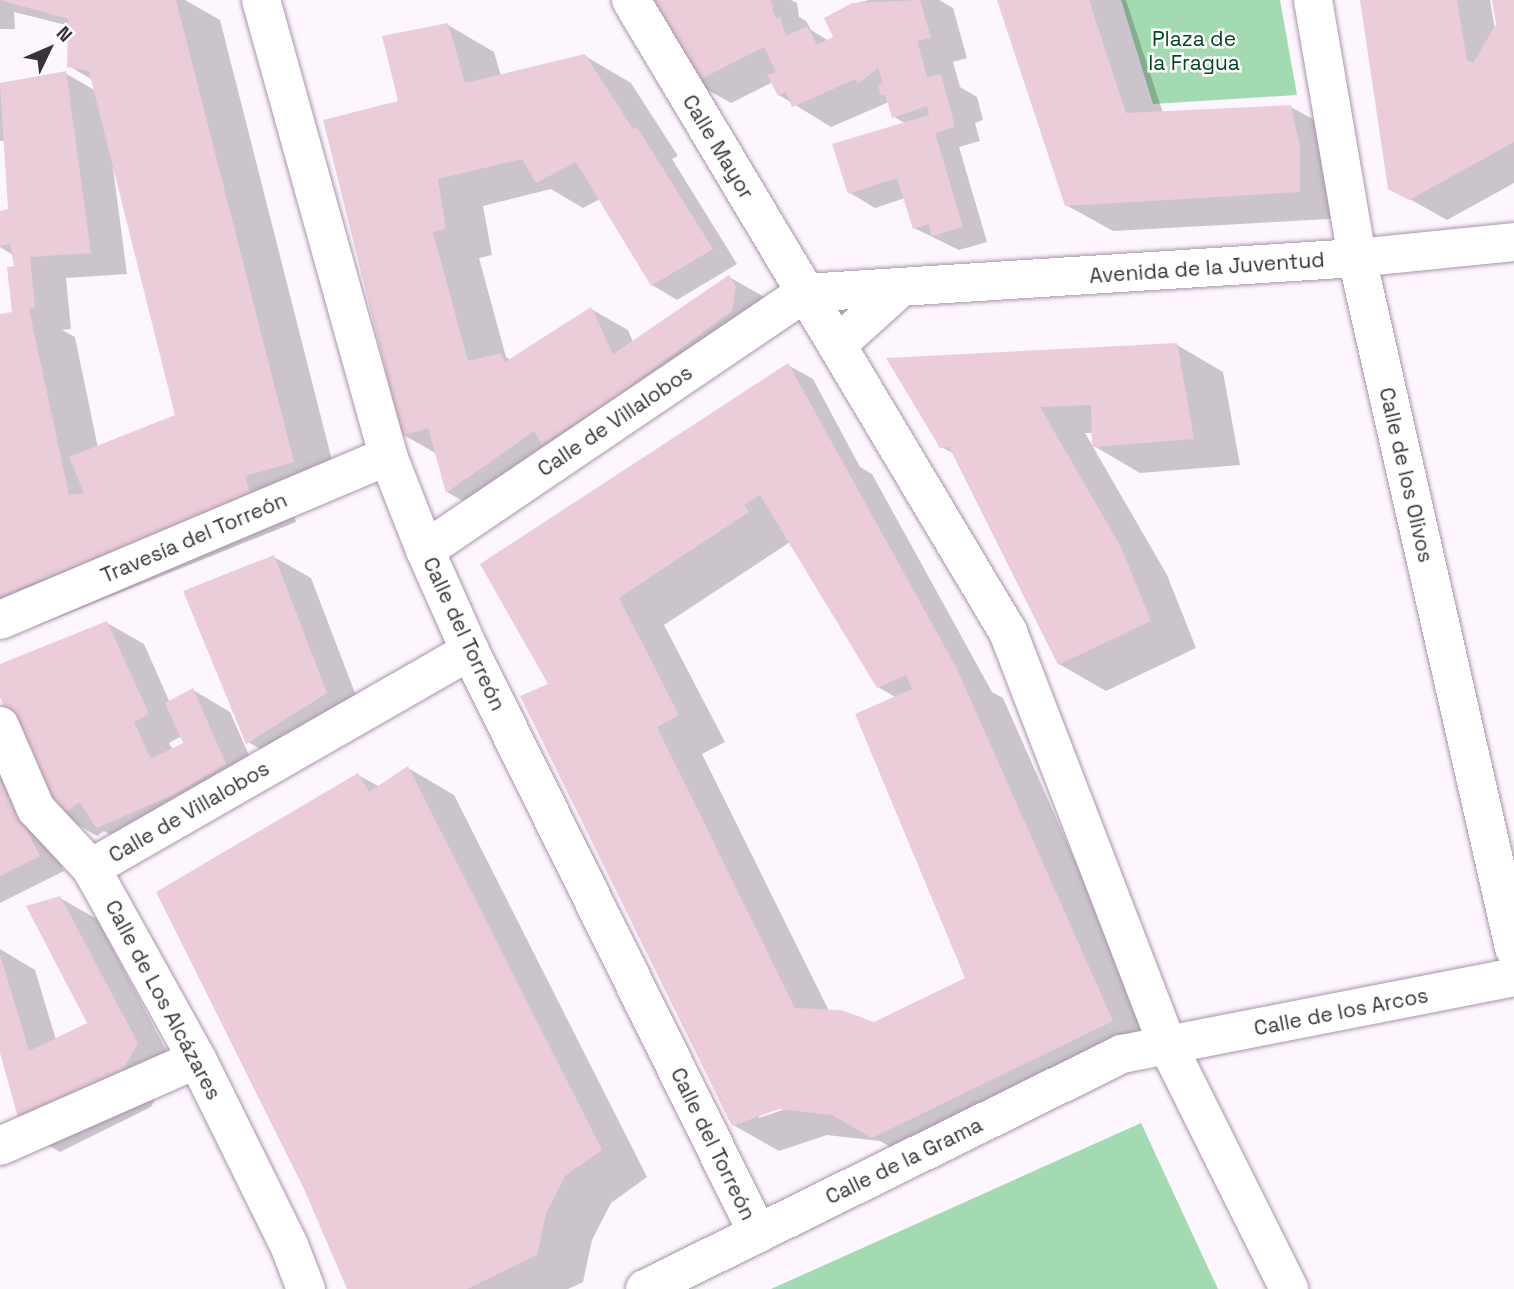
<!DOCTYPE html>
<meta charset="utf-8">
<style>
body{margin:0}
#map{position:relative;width:1514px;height:1289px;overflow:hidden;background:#fef6ff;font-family:"Space Grotesk",sans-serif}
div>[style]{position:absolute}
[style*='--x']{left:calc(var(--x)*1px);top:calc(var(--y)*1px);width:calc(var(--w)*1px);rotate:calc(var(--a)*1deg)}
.green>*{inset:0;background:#a4dab2}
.shadow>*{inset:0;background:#0003}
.building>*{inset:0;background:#ebcdd9}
.roads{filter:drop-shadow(0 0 2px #a895aa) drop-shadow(0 0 2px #a895aa)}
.street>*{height:38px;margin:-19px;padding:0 19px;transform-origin:19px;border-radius:19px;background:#fff}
.secondary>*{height:38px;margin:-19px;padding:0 19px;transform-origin:19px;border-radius:19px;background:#fff}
span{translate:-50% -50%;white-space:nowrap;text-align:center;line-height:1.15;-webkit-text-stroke:5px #fff;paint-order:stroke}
.park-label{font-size:21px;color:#024621}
.street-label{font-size:21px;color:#3a323b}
.north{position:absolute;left:14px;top:14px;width:70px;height:70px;-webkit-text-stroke:5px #fff;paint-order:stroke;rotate:46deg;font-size:19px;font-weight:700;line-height:28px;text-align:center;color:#3a323b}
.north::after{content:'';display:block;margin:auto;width:24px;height:32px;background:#3a323b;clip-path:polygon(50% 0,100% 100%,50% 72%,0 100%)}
</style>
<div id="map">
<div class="green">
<i style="clip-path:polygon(1121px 0,1280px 0,1297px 95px,1153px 104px)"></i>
<i style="clip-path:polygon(1141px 1123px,1218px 1289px,771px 1289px)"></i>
</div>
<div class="shadow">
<i style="clip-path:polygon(evenodd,0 0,185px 0,220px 20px,339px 488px,290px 502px,296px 522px,35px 627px,0 607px,0 315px,14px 313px,16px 267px,13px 255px,0 247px,0 212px,10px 211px,4px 141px,0 141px,0 85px,65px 73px,96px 91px,93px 80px,69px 66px,70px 26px,14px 12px,15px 29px,0 29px,0 0,113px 168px,115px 168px,177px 416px,98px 448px,75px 337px,62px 330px,71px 329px,66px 278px,127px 274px,113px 168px)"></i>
<i style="clip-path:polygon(652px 0,791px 0,797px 3px,799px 17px,806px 21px,811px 30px,829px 41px,835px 38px,853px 4px,869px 0,939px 0,953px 8px,967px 58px,953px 62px,960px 87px,977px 97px,983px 120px,975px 123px,980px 141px,959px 147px,987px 242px,959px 250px,914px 228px,905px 198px,875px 208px,850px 193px,906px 124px,893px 116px,889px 102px,831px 127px,779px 95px,773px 82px,731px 103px,694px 82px)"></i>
<i style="clip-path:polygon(999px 0,1126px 0,1163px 113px,1291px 107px,1338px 133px,1346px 218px,1113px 231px,1066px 205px)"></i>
<i style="clip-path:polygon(1361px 0,1490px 0,1495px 30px,1498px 24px,1494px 0,1514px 0,1514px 183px,1447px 220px,1390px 188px)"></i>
<i style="clip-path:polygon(448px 25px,494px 52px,501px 76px,585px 56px,631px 83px,678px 156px,672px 159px,737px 264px,677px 300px,652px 285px,600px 199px,583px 208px,551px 189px,483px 206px,492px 255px,479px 258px,506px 357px,511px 360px,591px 309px,628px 330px,633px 342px,729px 277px,766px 298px,493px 518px,447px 492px,437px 454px,404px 435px,401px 103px)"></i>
<i style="clip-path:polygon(1177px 345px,1223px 372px,1240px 465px,1140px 473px,1094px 446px,1094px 433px,1085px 433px,1167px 575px,1196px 648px,1106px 691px,1059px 664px,955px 454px,941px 447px)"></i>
<i style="clip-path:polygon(evenodd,788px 365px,813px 379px,860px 467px,872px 474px,992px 692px,1003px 698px,1158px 1048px,920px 1163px,880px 1141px,827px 1135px,779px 1151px,733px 1125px,550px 685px,788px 365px,790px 542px,878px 687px,897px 698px,967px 979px,874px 1024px,829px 1011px,702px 754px,725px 742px,664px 625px,790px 542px,788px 365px,787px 1105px,788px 1108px,759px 1118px,759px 1114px,787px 1105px)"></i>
<i style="clip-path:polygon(274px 557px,311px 578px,363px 714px,284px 763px,248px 742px)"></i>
<i style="clip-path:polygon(evenodd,107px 623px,144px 644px,170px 703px,193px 690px,230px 712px,262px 785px,134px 848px,104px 831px,97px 836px,60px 814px,0 692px,0 666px,107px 623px,182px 736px,186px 744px,173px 750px,169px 743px,182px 736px)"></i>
<i style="clip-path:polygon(0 748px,64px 871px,0 903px)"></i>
<i style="clip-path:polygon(408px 768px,454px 795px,647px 1177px,611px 1203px,592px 1240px,583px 1282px,568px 1289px,349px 1289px,358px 775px,380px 787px)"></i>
<i style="clip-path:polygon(60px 898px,97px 919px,174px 1065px,151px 1107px,60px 1152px,24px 1131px,0 1046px,0 949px,35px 970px,56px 1040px,90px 1024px)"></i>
</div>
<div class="building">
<i style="clip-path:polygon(0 0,176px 0,294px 462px,245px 476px,251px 496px,0 596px,0 314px,12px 312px,7px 267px,14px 266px,10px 244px,0 246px,0 211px,8px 209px,0 83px,66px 71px,91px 253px,30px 257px,35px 308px,29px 309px,69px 495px,84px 493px,69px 457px,175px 415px,89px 71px,67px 67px,68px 19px)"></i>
<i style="clip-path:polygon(650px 0,770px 0,774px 8px,772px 9px,776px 19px,780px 17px,786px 36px,807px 26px,817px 45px,833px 37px,824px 18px,852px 3px,920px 0,931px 38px,917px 41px,927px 77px,941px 74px,955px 127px,935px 133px,963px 227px,932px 236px,929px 224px,913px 229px,897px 178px,848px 194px,832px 144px,929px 115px,927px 106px,892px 118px,885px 94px,881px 96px,878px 85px,883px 84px,878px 68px,857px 84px,856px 79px,792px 107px,786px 92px,778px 96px,767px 75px,776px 72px,764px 47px,693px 83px)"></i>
<i style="clip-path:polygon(997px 0,1089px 0,1126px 113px,1291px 105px,1300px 148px,1300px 192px,1065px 206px)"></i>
<i style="clip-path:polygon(1360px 0,1457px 0,1467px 60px,1473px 63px,1496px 24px,1492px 0,1514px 0,1514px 142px,1409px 200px,1388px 189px)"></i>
<i style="clip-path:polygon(448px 23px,465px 83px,585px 54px,633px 129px,637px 127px,713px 249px,651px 286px,576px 162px,536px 183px,522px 159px,438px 179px,446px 229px,433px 232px,468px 361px,501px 353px,505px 362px,591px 307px,613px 354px,729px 275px,736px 287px,732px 311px,601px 407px,542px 444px,534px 431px,446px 493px,428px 428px,402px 436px,323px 120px,398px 101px,382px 36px)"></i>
<i style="clip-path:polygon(1177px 343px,1194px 439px,1092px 447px,1091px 405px,1040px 407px,1121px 547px,1151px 621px,1058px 665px,949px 447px,940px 448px,886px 358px)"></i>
<i style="clip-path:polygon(evenodd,788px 363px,957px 669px,1113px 1021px,872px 1138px,832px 1115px,779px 1109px,732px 1126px,520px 696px,548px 684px,480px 564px,788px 363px,760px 495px,877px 688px,906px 675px,912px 689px,855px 714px,965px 978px,874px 1022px,841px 1010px,795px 1008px,657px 727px,679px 715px,619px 598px,749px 512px,744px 505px,760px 495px)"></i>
<i style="clip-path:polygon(274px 555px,327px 693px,246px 744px,183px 591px)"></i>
<i style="clip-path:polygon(107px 621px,149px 714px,134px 722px,151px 759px,183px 743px,165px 703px,193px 688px,226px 764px,171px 796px,96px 828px,80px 802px,59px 816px,33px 780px,0 697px,0 664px)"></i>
<i style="clip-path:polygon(408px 766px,602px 1150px,565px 1176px,546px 1213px,537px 1255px,467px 1289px,347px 1289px,304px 1189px,156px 892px,358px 773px,369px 792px)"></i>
<i style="clip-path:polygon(0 780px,40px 856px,0 876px)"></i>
<i style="clip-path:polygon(60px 896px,138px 1043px,114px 1086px,22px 1132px,0 1053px,0 954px,29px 1051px,87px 1023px,26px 906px)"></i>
</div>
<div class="roads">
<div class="street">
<i style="--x:261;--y:0;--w:473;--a:74.4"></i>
<i style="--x:388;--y:456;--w:101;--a:68.5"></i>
<i style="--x:425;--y:550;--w:111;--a:66"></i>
<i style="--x:470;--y:651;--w:650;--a:63.71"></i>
<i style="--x:1313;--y:0;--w:262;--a:80.3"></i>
<i style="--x:1357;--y:258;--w:708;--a:77.18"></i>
<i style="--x:837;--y:345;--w:84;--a:-42.1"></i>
<i style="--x:425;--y:550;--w:459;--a:-34.1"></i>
<i style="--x:805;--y:293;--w:553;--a:-3.63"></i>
<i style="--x:1357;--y:258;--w:158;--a:-5.8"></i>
<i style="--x:0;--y:620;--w:421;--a:-22.9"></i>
<i style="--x:0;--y:726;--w:90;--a:66.6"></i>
<i style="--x:36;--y:809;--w:81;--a:47"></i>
<i style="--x:91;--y:868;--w:218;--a:61"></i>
<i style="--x:197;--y:1059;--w:208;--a:63.7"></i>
<i style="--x:289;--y:1245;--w:47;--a:68.9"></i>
<i style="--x:91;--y:868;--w:437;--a:-29.8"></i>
<i style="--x:0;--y:1146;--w:215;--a:-23.8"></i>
<i style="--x:645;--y:1289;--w:532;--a:-26.23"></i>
<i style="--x:1122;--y:1054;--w:399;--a:-11.1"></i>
</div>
<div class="secondary">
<i style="--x:631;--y:0;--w:736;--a:59.18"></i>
<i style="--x:1008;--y:632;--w:442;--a:68.9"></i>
<i style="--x:1167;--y:1044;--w:274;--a:63.5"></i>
</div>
</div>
<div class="park-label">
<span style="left:1194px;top:51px">Plaza de<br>la Fragua</span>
</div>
<div class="street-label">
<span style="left:718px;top:147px;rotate:59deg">Calle Mayor</span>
<span style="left:1207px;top:268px;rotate:-4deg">Avenida de la Juventud</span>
<span style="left:615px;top:421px;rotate:-34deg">Calle de Villalobos</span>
<span style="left:1406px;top:475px;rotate:77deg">Calle de los Olivos</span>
<span style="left:194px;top:538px;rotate:-23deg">Travesía del Torreón</span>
<span style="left:464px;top:634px;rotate:65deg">Calle del Torreón</span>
<span style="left:189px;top:812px;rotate:-30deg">Calle de Villalobos</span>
<span style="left:163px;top:1000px;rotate:62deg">Calle de Los Alcázares</span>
<span style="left:1341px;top:1012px;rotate:-11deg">Calle de los Arcos</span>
<span style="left:713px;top:1144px;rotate:64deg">Calle del Torreón</span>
<span style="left:904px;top:1161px;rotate:-26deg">Calle de la Grama</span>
</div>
<div class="north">N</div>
</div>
